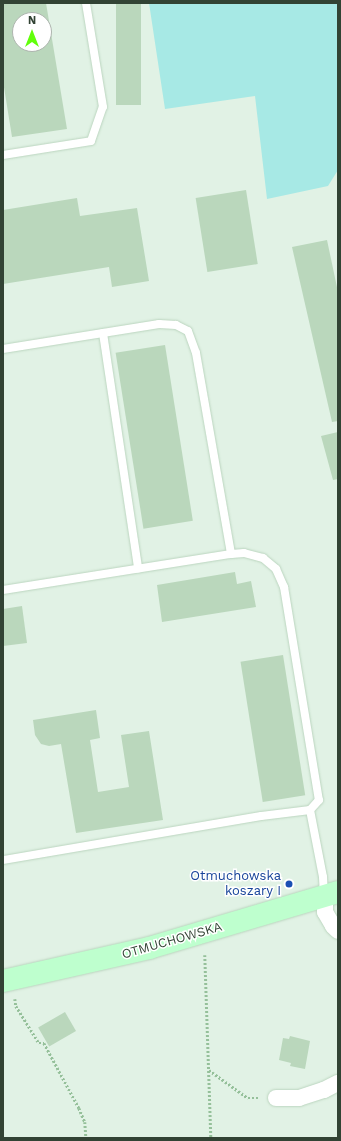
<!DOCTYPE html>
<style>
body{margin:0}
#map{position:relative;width:341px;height:1141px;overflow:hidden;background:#e1f2e5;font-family:"Work Sans",sans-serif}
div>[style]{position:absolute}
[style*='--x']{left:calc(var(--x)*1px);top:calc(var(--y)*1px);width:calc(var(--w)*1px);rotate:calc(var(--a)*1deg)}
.green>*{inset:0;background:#a7e9e5}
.building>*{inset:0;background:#bad7bc;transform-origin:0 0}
.path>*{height:2.5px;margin-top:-1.25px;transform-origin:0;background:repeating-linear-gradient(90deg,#95c09a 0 2px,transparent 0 4px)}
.roads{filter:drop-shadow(0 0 1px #bbd5bf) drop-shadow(0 0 1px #bbd5bf)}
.service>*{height:8px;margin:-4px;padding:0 4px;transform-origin:4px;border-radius:4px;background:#fff}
.minor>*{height:16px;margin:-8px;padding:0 8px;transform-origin:8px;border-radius:8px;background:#fff}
.secondary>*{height:22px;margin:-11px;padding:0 11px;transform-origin:11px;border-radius:11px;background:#beffce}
.dots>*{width:11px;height:11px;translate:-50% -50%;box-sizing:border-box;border:2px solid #fff;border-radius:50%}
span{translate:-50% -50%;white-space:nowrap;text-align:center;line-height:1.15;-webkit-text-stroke:3px #fff;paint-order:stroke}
.transit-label{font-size:13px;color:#164399}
.right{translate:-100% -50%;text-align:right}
.street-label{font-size:13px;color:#324334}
.frame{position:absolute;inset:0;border:4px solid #324334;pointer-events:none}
.north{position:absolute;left:12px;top:12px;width:40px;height:40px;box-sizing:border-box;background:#fff;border:1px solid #adb4ae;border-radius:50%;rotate:0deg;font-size:11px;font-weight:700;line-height:16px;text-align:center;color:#324334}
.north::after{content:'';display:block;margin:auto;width:14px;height:18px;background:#62ff0b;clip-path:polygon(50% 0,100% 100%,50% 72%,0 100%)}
</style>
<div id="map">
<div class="green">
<i style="clip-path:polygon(149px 3px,338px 3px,338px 170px,328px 186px,267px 199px,255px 96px,165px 109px)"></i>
</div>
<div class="building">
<i style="clip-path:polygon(evenodd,3px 3px,46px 3px,67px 129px,12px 137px,3px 81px,3px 3px,20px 20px,44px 20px,44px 44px,20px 44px,20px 20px)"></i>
<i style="left:116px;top:3px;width:25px;height:102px"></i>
<i style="left:246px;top:190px;width:75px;height:51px;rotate:81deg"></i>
<i style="clip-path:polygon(77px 198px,80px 216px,137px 208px,149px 281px,112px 287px,109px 267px,3px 284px,3px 210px)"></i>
<i style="clip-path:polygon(327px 240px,338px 292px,338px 421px,332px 422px,292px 247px)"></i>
<i style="left:165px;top:345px;width:178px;height:50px;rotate:81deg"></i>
<i style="clip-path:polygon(338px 432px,338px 479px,333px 480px,321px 436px)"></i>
<i style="clip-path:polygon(235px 572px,237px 584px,251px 581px,256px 607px,162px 622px,157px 585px)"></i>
<i style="clip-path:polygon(22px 606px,27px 643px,3px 646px,3px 609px)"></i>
<i style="left:283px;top:655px;width:142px;height:43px;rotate:81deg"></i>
<i style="clip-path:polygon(96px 710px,100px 738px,90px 740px,98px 792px,129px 787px,121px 735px,149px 731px,163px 820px,76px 833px,61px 744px,49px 746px,41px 744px,35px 735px,33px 720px)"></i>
<i style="left:65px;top:1012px;width:22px;height:31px;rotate:60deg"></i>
<i style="clip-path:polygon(290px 1036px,310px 1041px,305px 1069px,290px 1066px,291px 1063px,279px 1060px,283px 1038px,289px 1039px)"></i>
</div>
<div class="path">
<i style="--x:205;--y:955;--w:183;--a:88.1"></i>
<i style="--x:15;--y:999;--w:7;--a:82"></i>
<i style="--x:16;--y:1006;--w:44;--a:58.1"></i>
<i style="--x:39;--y:1043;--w:5;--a:0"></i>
<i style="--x:44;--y:1043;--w:74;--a:61.7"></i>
<i style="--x:79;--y:1108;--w:15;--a:67"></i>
<i style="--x:85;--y:1122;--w:16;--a:86"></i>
<i style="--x:209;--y:1070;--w:48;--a:35.7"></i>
<i style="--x:248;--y:1098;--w:11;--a:0"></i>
</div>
<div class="roads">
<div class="service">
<i style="--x:3;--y:155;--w:89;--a:-9"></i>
<i style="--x:91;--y:141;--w:36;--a:-71"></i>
<i style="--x:103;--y:107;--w:105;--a:-99.3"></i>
<i style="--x:103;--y:333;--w:238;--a:81.5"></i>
<i style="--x:3;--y:349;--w:158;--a:-9.1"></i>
<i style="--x:159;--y:324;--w:17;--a:3"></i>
<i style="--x:176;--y:325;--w:13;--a:27"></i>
<i style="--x:188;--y:331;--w:23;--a:70"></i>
<i style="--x:196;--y:353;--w:204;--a:80.1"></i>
<i style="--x:3;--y:590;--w:231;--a:-9"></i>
<i style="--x:231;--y:554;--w:13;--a:-4"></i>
<i style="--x:244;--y:553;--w:20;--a:15"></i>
<i style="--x:263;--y:558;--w:17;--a:40"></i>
<i style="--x:276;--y:569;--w:20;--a:66"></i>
<i style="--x:284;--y:587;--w:216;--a:80.7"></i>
<i style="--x:319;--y:800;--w:13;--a:132"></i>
<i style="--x:310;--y:810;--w:49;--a:173"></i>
<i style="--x:261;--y:816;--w:262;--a:170.3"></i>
<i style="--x:310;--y:810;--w:68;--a:79"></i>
<i style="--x:323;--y:877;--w:17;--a:87"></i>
</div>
<div class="minor">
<i style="--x:325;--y:896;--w:16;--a:90"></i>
<i style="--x:325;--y:912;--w:16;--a:60"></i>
<i style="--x:333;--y:926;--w:7;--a:45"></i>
<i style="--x:276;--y:1098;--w:23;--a:0"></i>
<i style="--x:299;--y:1098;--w:26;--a:-18"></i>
<i style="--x:324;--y:1090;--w:16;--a:-27"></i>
</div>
<div class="secondary">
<i style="--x:3;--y:981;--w:150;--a:-12.7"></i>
<i style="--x:149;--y:948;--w:197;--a:-16.5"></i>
</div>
</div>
<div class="dots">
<i style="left:289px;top:884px;background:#1a4fb4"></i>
</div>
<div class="transit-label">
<span class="right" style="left:281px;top:884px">Otmuchowska<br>koszary I</span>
</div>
<div class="street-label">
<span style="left:172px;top:941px;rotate:-16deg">OTMUCHOWSKA</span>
</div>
<div class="frame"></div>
<div class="north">N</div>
</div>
